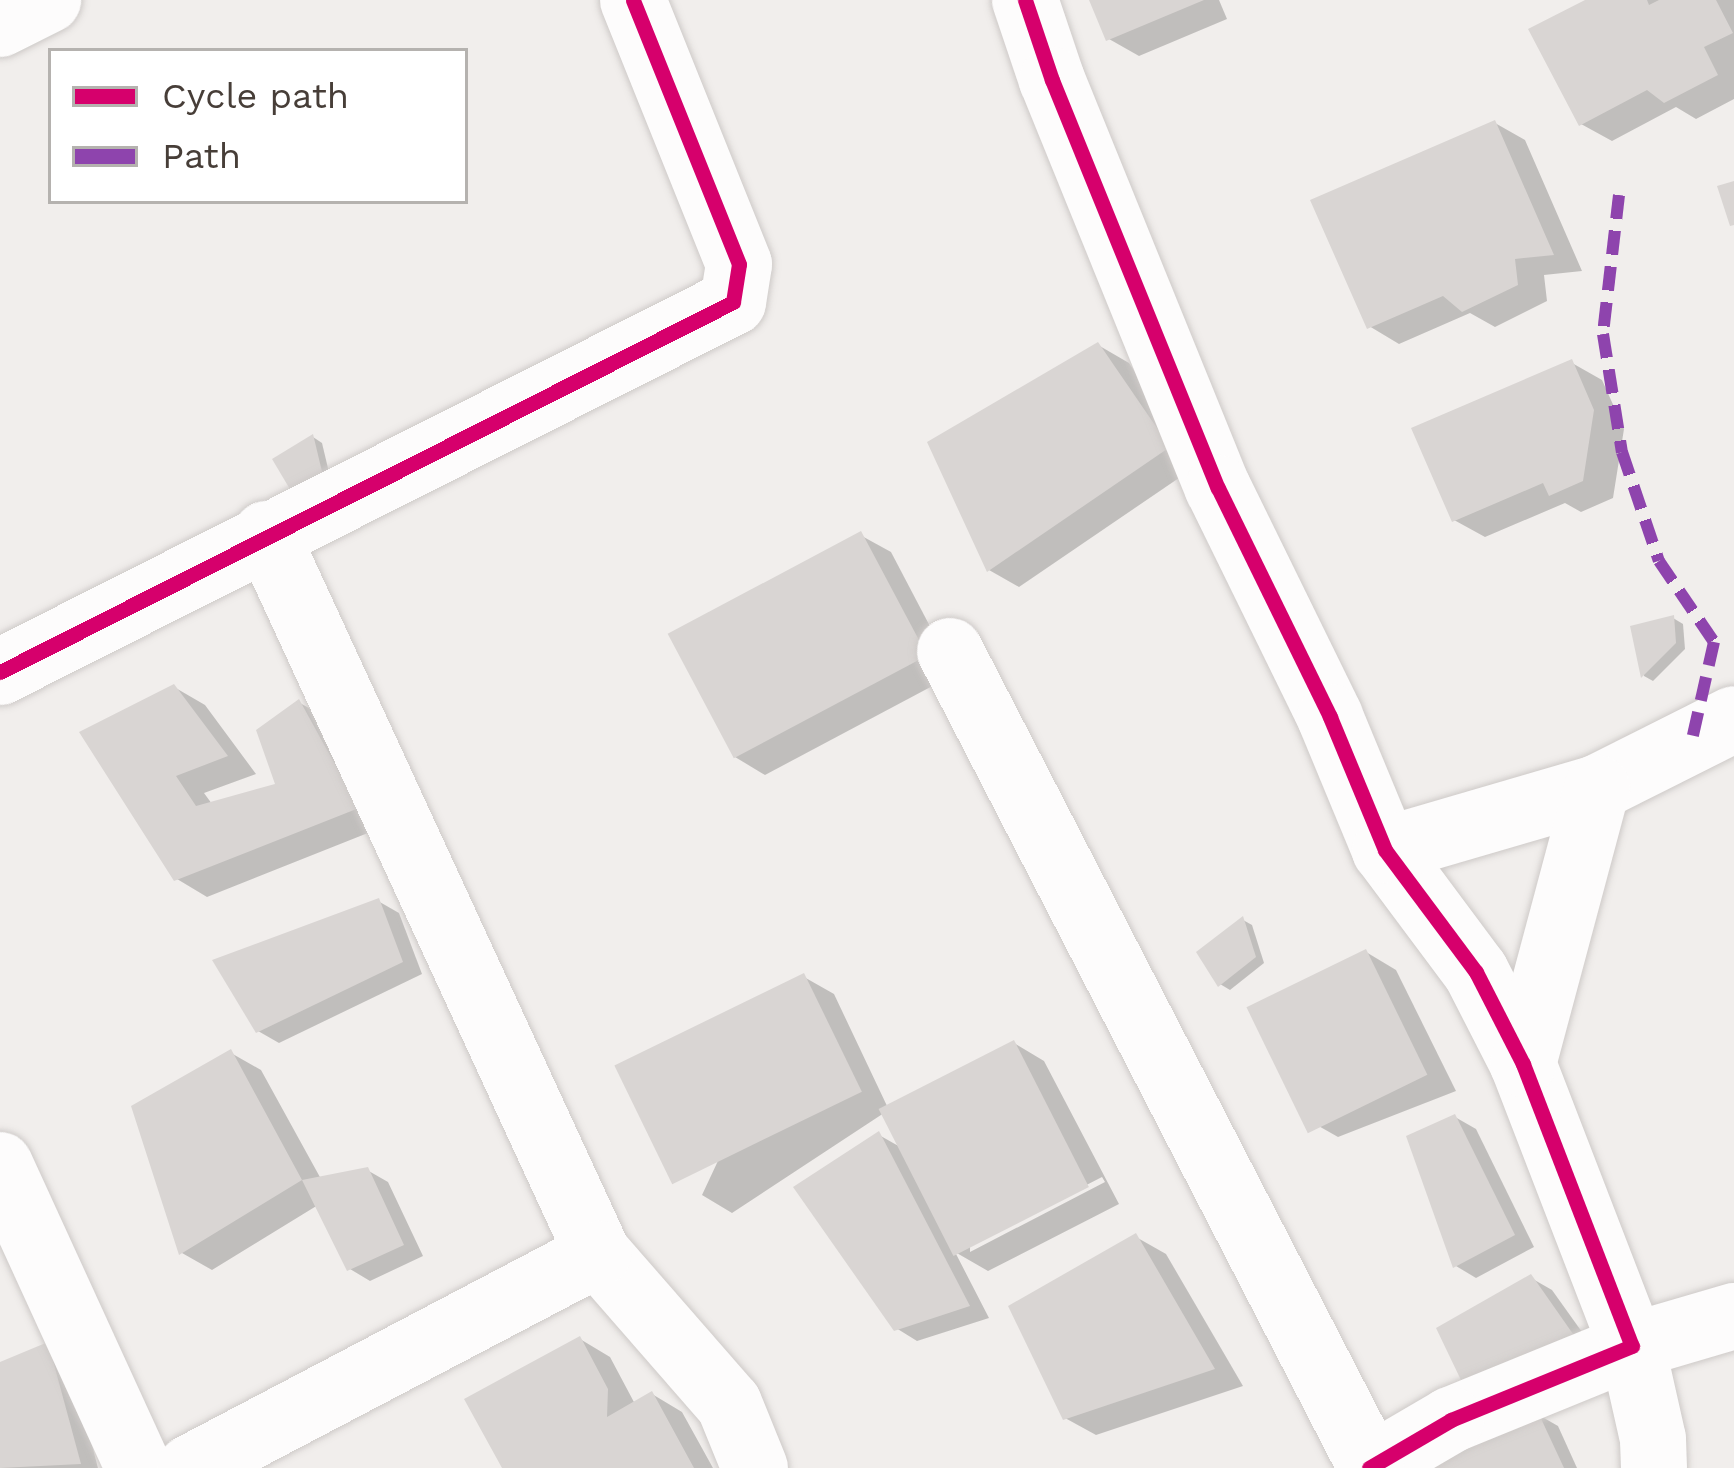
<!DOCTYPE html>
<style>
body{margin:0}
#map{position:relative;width:1734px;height:1468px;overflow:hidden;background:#f1eeec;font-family:"Work Sans",sans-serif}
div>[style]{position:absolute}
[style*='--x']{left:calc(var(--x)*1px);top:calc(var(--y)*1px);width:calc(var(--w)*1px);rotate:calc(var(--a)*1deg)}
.shadow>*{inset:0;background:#0003}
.building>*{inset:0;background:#d9d5d3;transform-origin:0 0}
.roads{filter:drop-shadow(0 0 3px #cecac8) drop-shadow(0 0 3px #cecac8)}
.minor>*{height:66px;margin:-33px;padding:0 33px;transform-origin:33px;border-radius:33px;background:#fdfcfc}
.quiet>*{height:12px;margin-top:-6px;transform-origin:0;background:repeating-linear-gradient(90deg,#8e44ad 0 24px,transparent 0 36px)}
.cycleway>*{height:15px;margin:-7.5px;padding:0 7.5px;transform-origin:7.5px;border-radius:7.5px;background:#d6006c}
span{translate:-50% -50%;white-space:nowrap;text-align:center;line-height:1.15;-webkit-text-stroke:9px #fff;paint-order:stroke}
.legend{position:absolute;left:48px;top:48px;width:420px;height:156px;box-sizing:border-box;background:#fff;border:3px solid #b5b2af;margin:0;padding:15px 21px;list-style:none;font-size:36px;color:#473e38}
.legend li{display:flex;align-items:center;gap:24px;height:60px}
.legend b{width:60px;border:3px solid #b5b2af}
</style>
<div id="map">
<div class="shadow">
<i style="clip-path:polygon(1093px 0,1219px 0,1227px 19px,1139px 56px,1109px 39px)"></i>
<i style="clip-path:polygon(1592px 0,1734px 0,1734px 99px,1696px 119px,1676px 107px,1612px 141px,1581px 124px)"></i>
<i style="clip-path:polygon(1495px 123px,1525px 140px,1582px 271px,1544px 275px,1547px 301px,1495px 327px,1470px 313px,1399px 344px,1369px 326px)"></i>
<i style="clip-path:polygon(1098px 345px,1129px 363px,1198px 465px,1019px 587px,989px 570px)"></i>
<i style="clip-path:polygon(1572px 363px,1602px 380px,1624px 429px,1613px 498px,1581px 512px,1565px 503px,1485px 537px,1454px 520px)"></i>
<i style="clip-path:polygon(313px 437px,322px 443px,332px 485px,306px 500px)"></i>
<i style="clip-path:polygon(860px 535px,891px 552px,955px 674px,765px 775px,735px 757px)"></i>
<i style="clip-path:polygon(1673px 618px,1683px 624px,1685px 649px,1653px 681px,1644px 676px,1634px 629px)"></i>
<i style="clip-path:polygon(174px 687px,205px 705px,256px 774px,204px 793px,212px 804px,279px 786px,300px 703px,330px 720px,388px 825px,207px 897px,177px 879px)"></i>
<i style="clip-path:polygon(378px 901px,399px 913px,422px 974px,279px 1043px,258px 1031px)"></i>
<i style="clip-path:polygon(1243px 920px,1252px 925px,1264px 963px,1230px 990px,1220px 984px)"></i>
<i style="clip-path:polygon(1366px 952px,1396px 970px,1456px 1091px,1338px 1137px,1308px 1120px)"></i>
<i style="clip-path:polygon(evenodd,804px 977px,834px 994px,888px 1108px,1014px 1043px,1044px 1061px,1119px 1204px,988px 1271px,955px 1252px,989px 1318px,917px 1341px,896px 1328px,879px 1135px,902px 1148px,884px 1113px,732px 1213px,702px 1195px,804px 977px,1102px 1177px,1105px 1182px,970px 1252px,970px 1245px,1102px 1177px)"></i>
<i style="clip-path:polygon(231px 1053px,261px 1070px,321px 1179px,367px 1170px,388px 1182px,423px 1256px,370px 1281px,350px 1269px,318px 1205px,212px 1270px,182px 1253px)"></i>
<i style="clip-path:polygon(1455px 1117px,1476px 1129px,1534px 1247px,1476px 1278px,1456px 1266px)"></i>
<i style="clip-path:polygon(1136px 1237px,1166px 1254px,1243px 1386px,1096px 1435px,1065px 1418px)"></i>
<i style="clip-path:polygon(1531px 1278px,1552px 1290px,1592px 1346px,1494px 1411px)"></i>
<i style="clip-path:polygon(580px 1339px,610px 1357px,635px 1404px,652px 1394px,682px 1412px,713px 1468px,505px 1468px)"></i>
<i style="clip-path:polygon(48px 1345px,69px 1357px,98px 1468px,0 1468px,0 1365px)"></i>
<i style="clip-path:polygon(1537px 1414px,1558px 1426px,1577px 1468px,1421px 1468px)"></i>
</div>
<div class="building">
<i style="clip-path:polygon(1089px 0,1204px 0,1106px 41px)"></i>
<i style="clip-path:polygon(1585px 0,1647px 0,1649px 5px,1659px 0,1716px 0,1733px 33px,1704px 47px,1718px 75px,1664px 103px,1647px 90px,1579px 126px,1528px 29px)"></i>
<i style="clip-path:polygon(1495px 120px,1554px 255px,1515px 259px,1518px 285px,1462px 312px,1443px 296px,1367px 329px,1310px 200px)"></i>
<i style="clip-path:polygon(1734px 181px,1734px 225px,1730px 226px,1717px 186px)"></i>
<i style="clip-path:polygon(1098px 342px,1170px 447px,987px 572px,927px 442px)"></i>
<i style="clip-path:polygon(1572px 359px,1594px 410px,1583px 481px,1549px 496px,1543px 483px,1452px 522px,1411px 428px)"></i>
<i style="clip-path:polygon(313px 434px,324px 480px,294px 496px,272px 459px)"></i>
<i style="left:861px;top:531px;width:141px;height:219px;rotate:62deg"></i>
<i style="clip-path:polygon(1674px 615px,1676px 643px,1641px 678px,1630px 626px)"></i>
<i style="clip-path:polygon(174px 684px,228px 756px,176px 776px,196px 806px,275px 784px,256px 730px,299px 699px,359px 808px,174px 881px,79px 732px)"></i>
<i style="clip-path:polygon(379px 898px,403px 962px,256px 1033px,212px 960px)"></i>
<i style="clip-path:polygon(1243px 916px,1256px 957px,1218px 987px,1196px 952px)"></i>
<i style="left:1366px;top:949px;width:140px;height:133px;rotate:64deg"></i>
<i style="left:804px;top:973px;width:132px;height:211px;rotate:64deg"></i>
<i style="left:1014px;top:1040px;width:165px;height:152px;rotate:63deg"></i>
<i style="clip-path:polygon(231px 1049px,302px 1180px,368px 1167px,404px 1245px,347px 1271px,302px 1180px,179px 1255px,131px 1106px)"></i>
<i style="clip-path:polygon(1455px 1114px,1515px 1235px,1453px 1268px,1406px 1136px)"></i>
<i style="clip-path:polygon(879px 1131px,970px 1306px,894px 1331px,793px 1187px)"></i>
<i style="clip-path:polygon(1136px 1233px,1215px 1369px,1063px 1420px,1008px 1306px)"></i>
<i style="clip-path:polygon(1531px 1274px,1573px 1334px,1471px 1401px,1436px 1328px)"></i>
<i style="clip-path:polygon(580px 1336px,608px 1389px,607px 1417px,652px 1391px,694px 1468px,502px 1468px,464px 1399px)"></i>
<i style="clip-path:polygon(48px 1342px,81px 1464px,0 1468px,0 1362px)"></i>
<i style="clip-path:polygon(1537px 1410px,1564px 1468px,1414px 1468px)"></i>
</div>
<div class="roads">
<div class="minor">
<i style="--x:1025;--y:0;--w:84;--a:71.4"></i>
<i style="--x:1052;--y:80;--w:440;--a:67.9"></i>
<i style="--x:1218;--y:488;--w:255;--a:63.9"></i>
<i style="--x:1330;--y:717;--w:144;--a:67.5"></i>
<i style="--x:1385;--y:850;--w:152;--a:53.3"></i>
<i style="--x:1476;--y:972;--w:103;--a:62.9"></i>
<i style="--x:1523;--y:1064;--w:302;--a:68.9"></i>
<i style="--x:1632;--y:1346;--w:196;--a:157.8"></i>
<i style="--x:1451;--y:1420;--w:95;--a:149.7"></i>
<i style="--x:0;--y:24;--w:54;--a:-26.6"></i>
<i style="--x:266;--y:534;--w:793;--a:65.25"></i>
<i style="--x:598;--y:1254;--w:199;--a:48.9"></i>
<i style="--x:729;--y:1404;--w:69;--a:67.9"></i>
<i style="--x:950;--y:651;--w:918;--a:62.71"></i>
<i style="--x:0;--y:672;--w:821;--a:-26.78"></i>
<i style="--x:733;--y:302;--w:38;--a:-81"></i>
<i style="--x:739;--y:264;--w:284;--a:-111.9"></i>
<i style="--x:1385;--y:850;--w:221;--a:-16.3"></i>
<i style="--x:1597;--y:788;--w:153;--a:-26.7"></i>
<i style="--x:1523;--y:1064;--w:286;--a:-75"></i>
<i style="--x:0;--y:1165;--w:333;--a:65.4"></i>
<i style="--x:190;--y:1468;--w:461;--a:-27.7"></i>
<i style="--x:1654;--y:1468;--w:29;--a:-92"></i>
<i style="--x:1653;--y:1439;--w:95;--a:-102.7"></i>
<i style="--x:1632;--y:1346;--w:106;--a:-16.4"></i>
</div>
</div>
<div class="quiet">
<i style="--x:1619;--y:195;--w:140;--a:96.6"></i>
<i style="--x:1603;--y:334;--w:120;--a:80.9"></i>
<i style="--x:1622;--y:452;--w:115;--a:71.3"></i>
<i style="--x:1659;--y:561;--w:98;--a:55.8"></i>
<i style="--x:1714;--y:642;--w:105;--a:102.7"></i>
</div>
<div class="cycleway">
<i style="--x:1025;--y:0;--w:84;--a:71.4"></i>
<i style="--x:1052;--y:80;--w:440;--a:67.9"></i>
<i style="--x:1218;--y:488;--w:255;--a:63.9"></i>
<i style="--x:1330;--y:717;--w:144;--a:67.5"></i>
<i style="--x:1385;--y:850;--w:152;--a:53.3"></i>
<i style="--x:1476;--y:972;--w:103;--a:62.9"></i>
<i style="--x:1523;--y:1064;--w:302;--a:68.9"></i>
<i style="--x:1632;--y:1346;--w:196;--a:157.8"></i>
<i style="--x:1451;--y:1420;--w:95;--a:149.7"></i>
<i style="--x:0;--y:672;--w:821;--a:-26.78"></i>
<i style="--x:733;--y:302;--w:38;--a:-81"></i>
<i style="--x:739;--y:264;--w:284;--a:-111.9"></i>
</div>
<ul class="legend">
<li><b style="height:15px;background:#d6006c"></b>Cycle path</li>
<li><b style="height:15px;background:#8e44ad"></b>Path</li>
</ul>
</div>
